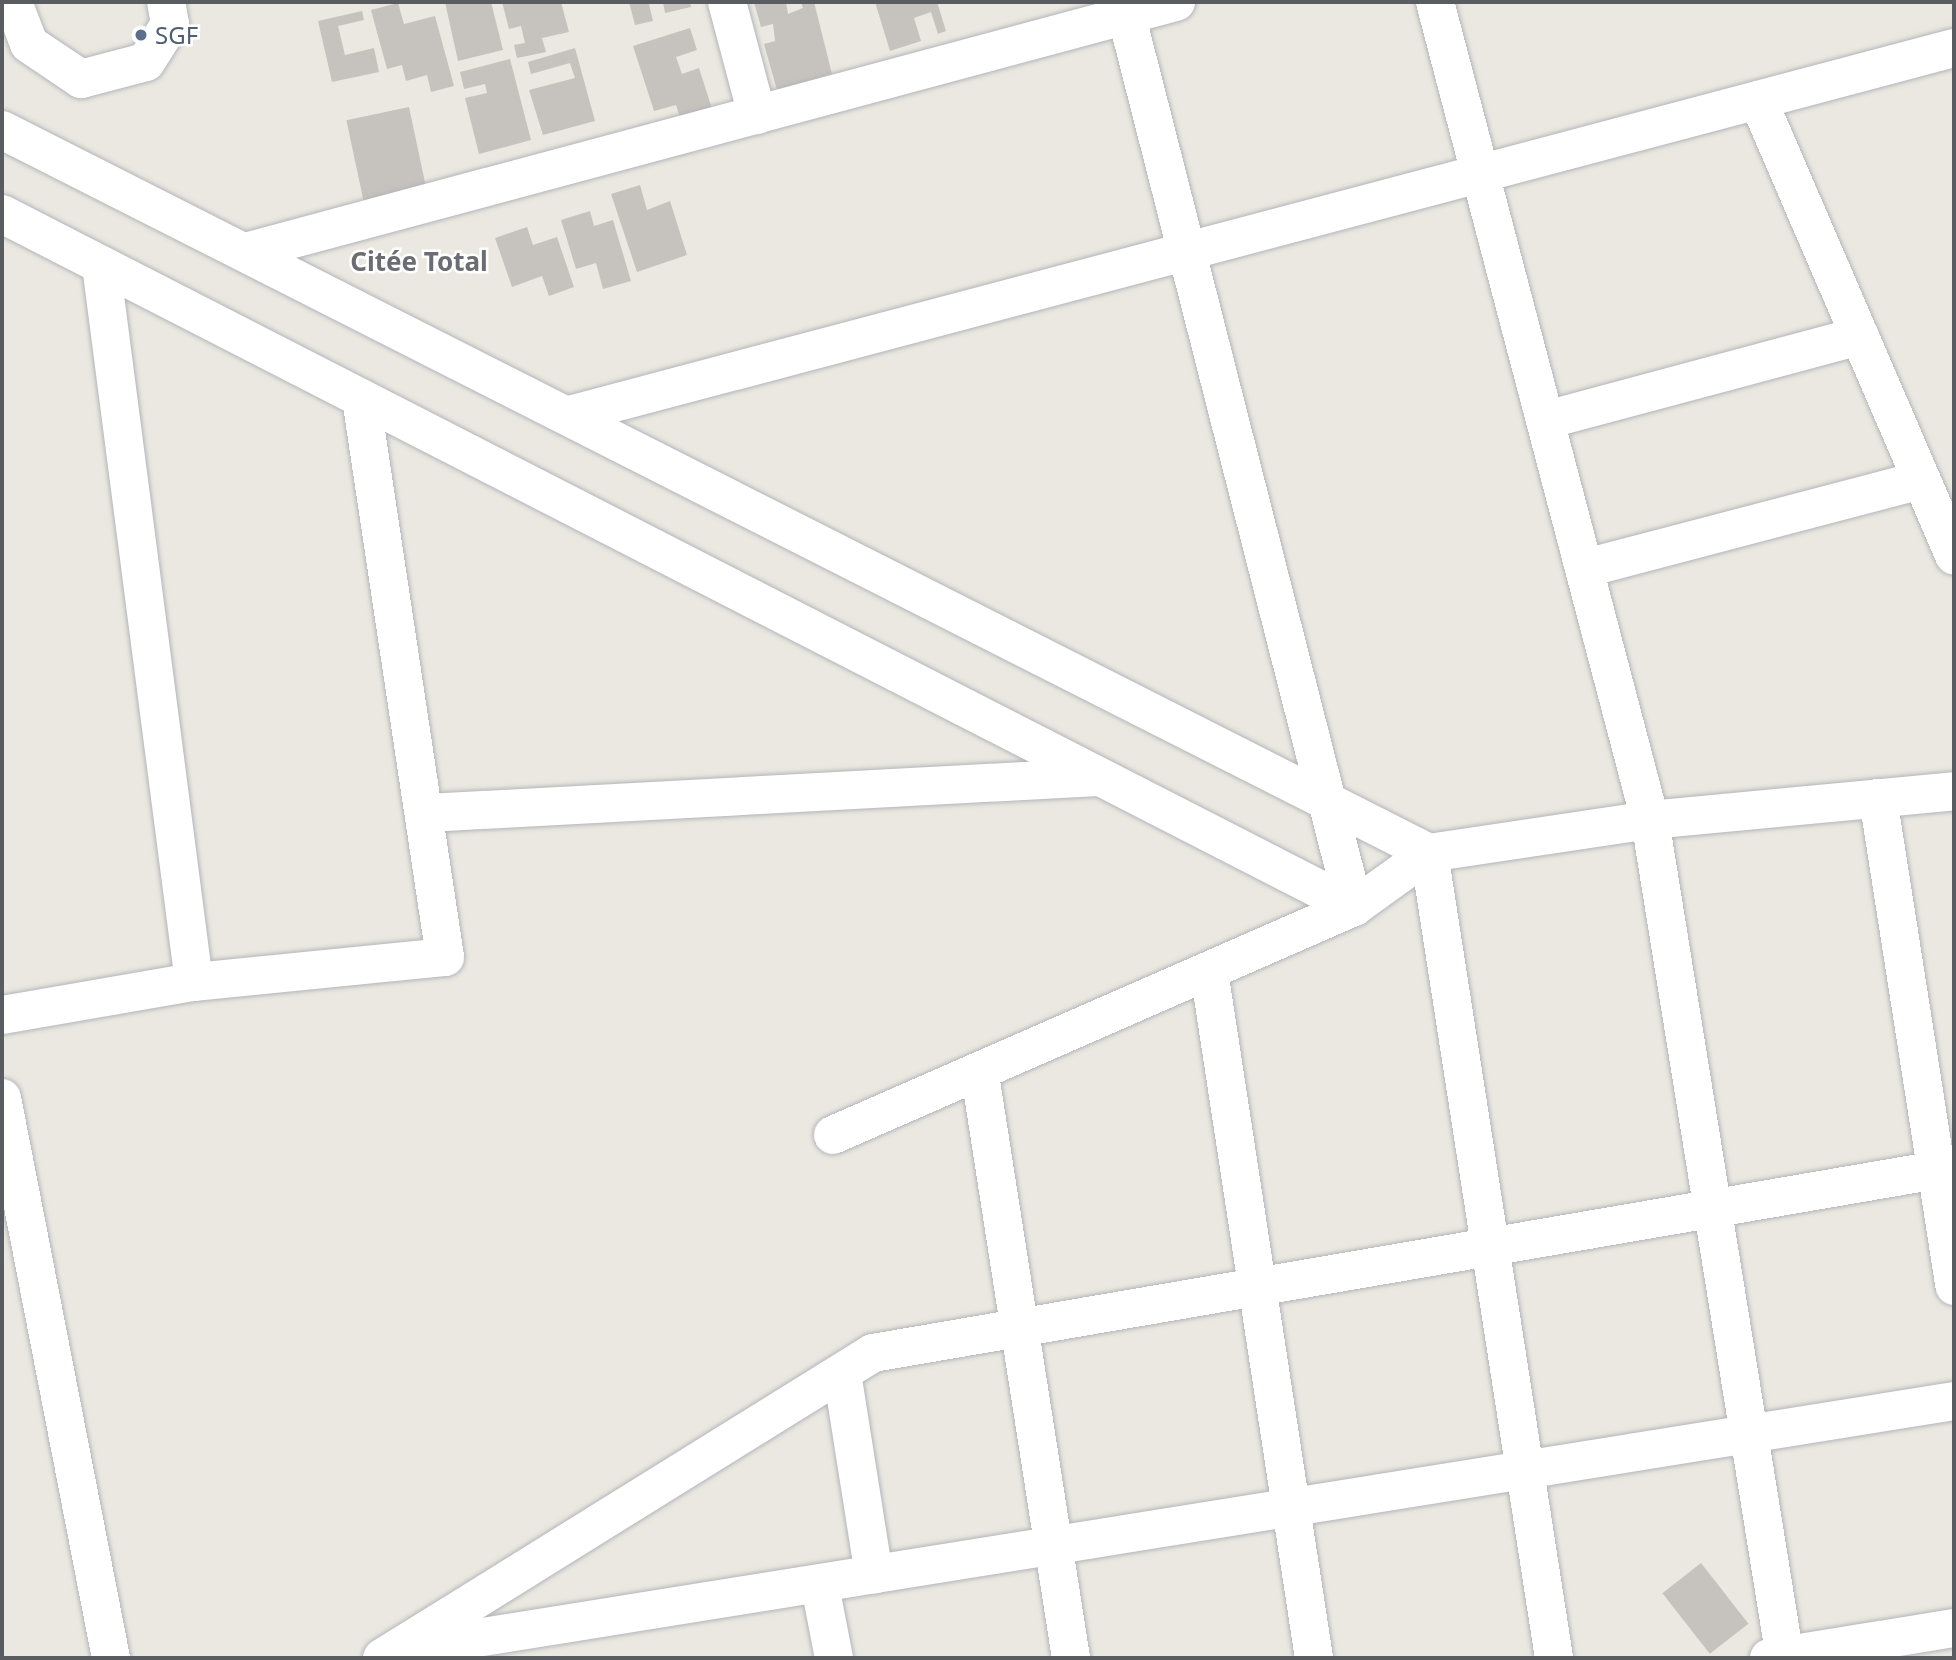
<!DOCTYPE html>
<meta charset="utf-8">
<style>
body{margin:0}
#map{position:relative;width:1956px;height:1660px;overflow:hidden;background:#eae8e0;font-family:"Noto Sans",sans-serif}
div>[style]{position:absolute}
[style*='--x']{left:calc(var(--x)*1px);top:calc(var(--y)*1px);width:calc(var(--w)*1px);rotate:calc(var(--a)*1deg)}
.building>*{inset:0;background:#c6c3be;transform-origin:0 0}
.roads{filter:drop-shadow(0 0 2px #b3b5ba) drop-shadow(0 0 2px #b3b5ba)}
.minor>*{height:38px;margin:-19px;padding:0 19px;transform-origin:19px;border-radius:19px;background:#fff}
.dots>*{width:19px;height:19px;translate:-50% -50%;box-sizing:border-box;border:4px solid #fff;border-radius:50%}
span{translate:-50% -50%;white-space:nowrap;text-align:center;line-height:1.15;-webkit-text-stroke:5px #fff;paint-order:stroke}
.service-label{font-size:24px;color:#4e5e75}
.left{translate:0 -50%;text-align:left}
.neighbourhood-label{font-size:26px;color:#6a6d71;font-weight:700}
.frame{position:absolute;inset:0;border:4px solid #595c60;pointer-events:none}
</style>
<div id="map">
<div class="building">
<i style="clip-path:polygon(445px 2px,491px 2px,503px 50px,458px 61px)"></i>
<i style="clip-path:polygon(502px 2px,561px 2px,569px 32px,542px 38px,546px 52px,517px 58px,514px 45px,525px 43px,521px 26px,509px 29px)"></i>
<i style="clip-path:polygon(629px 2px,654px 2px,649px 4px,653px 21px,635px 25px)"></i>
<i style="clip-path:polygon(663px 2px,690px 2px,691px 7px,665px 13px)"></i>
<i style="clip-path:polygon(754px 2px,786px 2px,788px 14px,803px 8px,801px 2px,814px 2px,832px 74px,777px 90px,764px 44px,775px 41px,773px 24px,761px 27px)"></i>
<i style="clip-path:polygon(875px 2px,937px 2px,946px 31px,938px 34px,931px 12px,914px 18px,921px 41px,890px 51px)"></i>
<i style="clip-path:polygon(398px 3px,404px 24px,435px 16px,454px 86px,431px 92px,427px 75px,406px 81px,402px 65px,387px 69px,371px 10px)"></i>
<i style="clip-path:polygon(362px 11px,364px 20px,338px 26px,345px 55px,374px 48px,379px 72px,332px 82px,318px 21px)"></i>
<i style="clip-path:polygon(690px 28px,697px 50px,676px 57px,682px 74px,699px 68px,713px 112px,682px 123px,676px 105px,654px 111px,633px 46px)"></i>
<i style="clip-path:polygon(575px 48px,595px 121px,543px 135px,529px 90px,575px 78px,570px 63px,531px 74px,528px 62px)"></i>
<i style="clip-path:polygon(510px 59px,531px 140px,479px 154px,465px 98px,487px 93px,485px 84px,464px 89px,460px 72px)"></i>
<i style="left:409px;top:107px;width:82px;height:64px;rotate:78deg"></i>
<i style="clip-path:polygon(640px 185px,647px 210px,670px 201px,687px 255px,637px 272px,611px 194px)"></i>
<i style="clip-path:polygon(590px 211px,594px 226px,613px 220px,631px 281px,603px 289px,596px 263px,576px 269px,561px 220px)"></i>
<i style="clip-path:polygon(527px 227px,533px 245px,557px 237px,574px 287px,549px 296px,542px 276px,512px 287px,495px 238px)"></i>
<i style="left:1701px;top:1563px;width:77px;height:49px;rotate:52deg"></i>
</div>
<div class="roads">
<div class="minor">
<i style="--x:13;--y:2;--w:45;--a:69.1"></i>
<i style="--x:29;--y:44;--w:63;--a:33.9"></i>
<i style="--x:81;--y:79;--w:67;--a:-14.7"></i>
<i style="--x:146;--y:62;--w:45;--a:-57.7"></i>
<i style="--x:170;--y:24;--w:22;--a:-100"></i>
<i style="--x:727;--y:2;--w:117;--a:75.1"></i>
<i style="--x:1123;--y:2;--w:934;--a:75.68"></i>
<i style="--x:1435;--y:2;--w:846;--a:75.27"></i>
<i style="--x:1650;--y:820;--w:849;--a:80.85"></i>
<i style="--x:1758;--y:100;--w:496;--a:66.7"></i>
<i style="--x:2;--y:130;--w:1600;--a:26.87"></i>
<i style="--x:2;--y:214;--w:1519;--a:27.14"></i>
<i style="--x:245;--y:252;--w:964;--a:-15.03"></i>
<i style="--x:101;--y:265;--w:723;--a:82.61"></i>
<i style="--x:569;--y:415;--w:1433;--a:-14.84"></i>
<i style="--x:1546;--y:420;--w:325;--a:-15"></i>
<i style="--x:1586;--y:568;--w:347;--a:-14.7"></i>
<i style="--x:1878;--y:798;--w:494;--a:81.1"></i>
<i style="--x:427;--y:813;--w:672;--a:-3.07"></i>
<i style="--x:1429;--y:853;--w:815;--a:81.17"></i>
<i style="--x:1209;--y:971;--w:695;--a:81.31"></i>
<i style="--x:2;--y:1015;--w:195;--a:-9.8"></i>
<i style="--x:194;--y:982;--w:252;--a:-5.7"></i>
<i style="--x:445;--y:957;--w:565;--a:-98.55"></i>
<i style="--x:980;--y:1075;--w:590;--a:81.13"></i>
<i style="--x:2;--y:1098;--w:571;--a:78.99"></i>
<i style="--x:833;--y:1135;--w:569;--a:-23.64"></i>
<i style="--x:1354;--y:907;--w:92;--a:-35.8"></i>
<i style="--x:1429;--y:853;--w:223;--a:-8.5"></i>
<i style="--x:1650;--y:820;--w:305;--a:-5.4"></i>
<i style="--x:842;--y:1373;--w:204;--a:81"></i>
<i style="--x:820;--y:1586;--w:73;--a:79"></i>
<i style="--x:414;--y:1648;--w:1560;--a:-9.11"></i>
<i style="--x:382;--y:1658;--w:578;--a:-31.85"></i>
<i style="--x:873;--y:1353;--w:1097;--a:-9.76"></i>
<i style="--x:1769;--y:1658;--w:187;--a:-9.2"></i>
</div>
</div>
<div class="dots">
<i style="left:141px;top:35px;background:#5c6f8a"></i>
</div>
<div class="service-label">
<span class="left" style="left:155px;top:35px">SGF</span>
</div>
<div class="neighbourhood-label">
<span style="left:419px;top:262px">Citée Total</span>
</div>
<div class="frame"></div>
</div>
